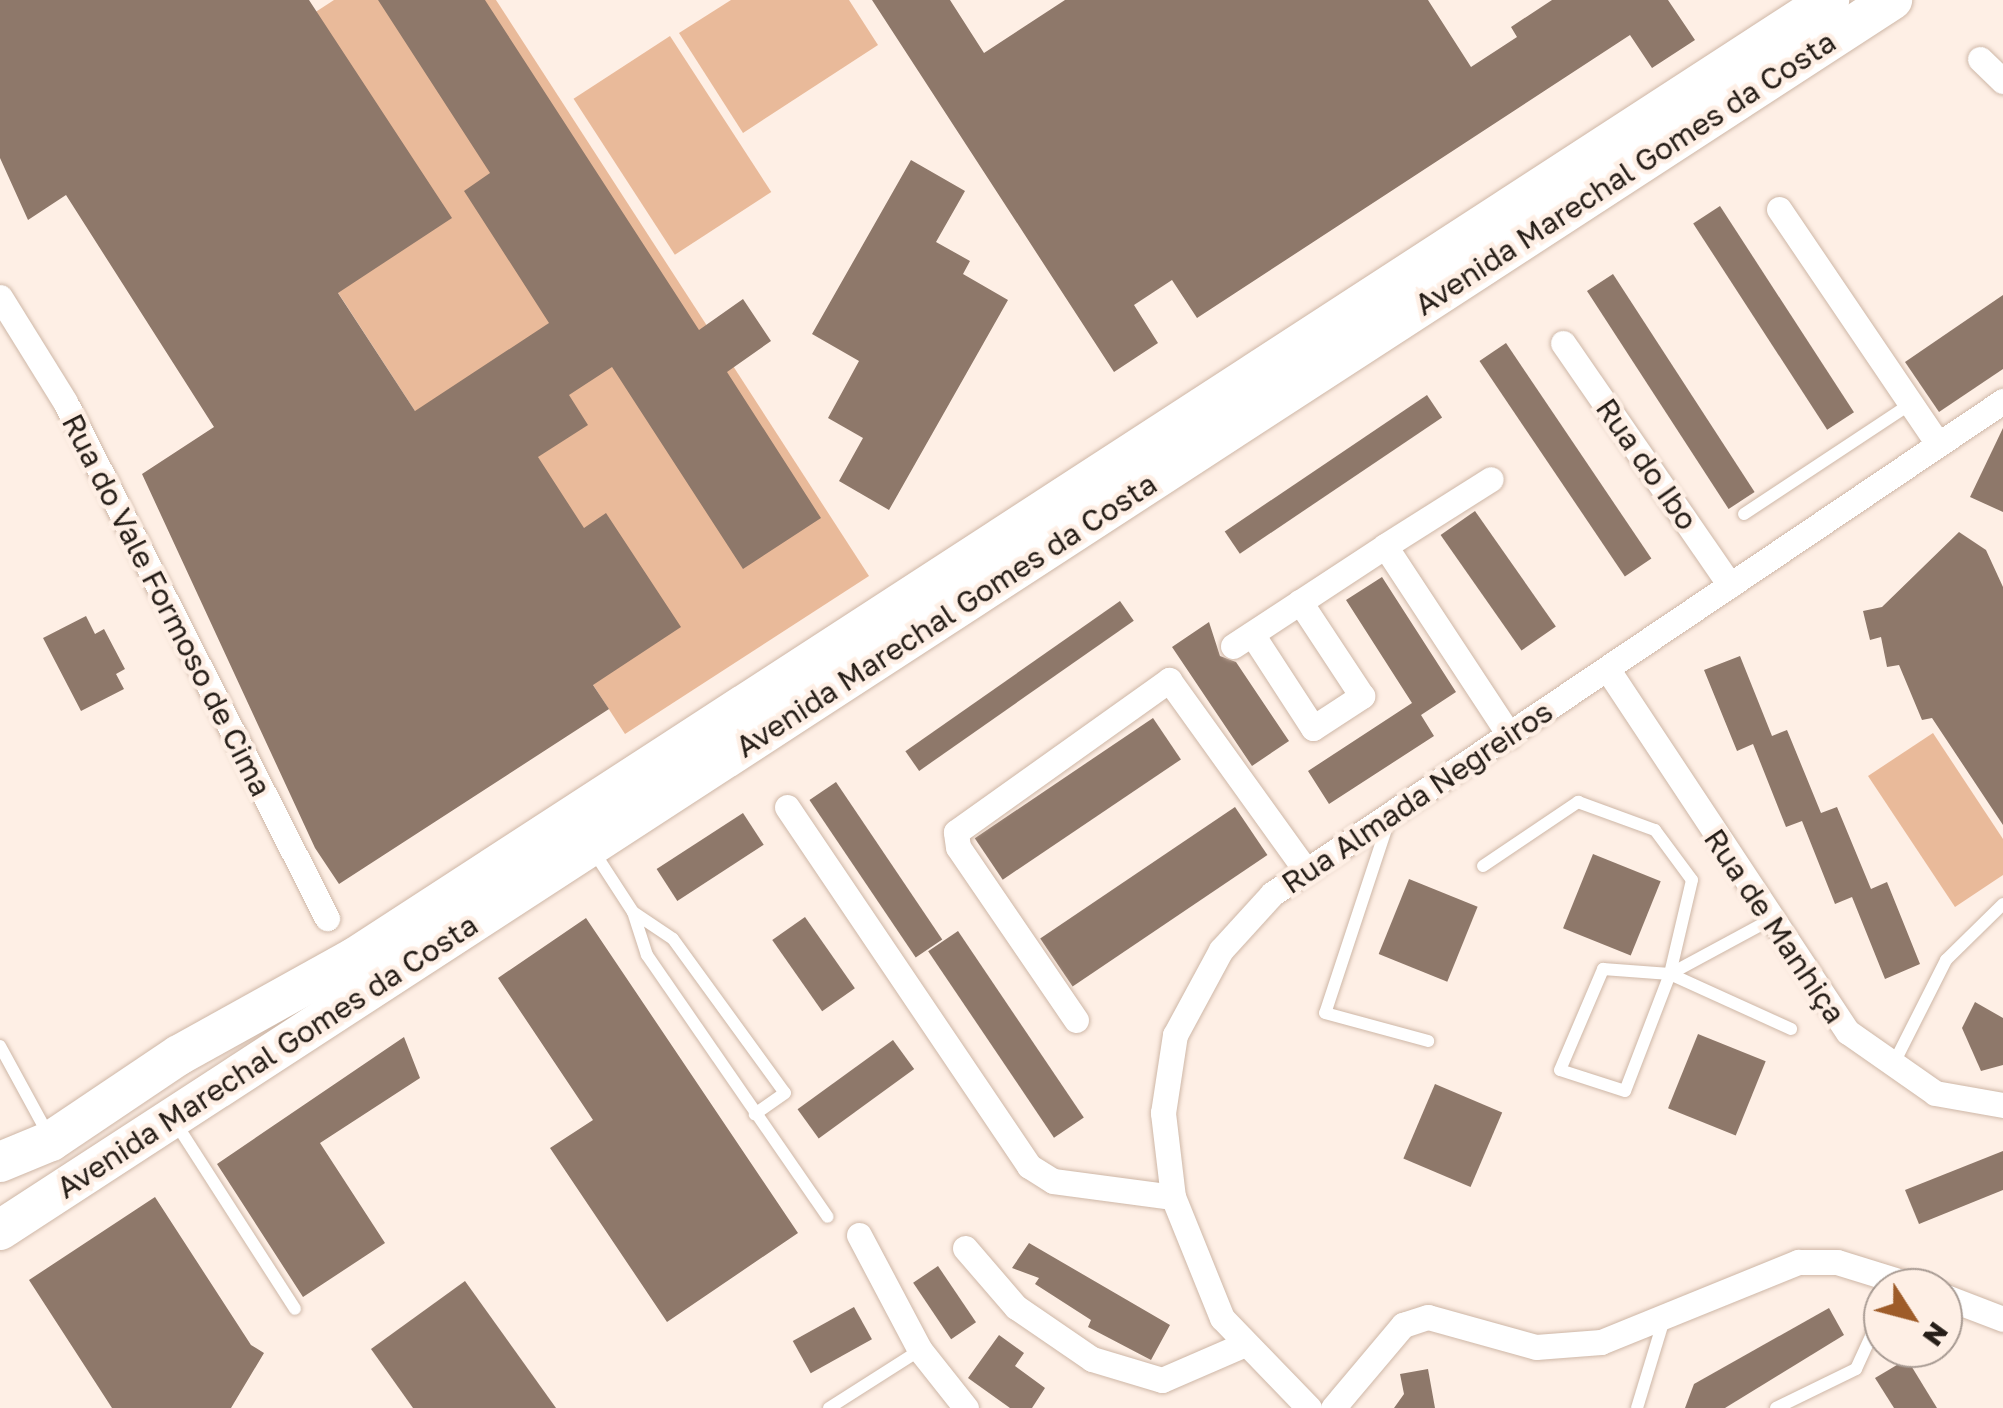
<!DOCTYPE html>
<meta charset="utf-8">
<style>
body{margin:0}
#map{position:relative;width:2003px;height:1408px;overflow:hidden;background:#feefe5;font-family:"Golos Text",sans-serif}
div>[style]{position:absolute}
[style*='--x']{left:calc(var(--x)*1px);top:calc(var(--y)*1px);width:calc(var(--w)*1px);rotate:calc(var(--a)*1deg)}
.green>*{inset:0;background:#e9ba9a;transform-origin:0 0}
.building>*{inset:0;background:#8e786a;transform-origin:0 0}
.roads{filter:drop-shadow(0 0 2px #ceb7a7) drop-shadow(0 0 2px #ceb7a7)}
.lane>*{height:12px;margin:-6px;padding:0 6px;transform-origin:6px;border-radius:6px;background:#fff}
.street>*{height:25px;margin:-12.5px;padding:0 12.5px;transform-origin:12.5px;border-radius:12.5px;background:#fff}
.primary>*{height:40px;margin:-20px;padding:0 20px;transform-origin:20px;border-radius:20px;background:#fff}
span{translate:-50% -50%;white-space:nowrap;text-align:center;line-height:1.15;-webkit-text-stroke:9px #feefe5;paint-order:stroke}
.street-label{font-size:30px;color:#261e18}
.north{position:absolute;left:1863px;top:1268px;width:100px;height:100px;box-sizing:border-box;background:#feefe5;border:2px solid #a89b93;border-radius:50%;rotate:126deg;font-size:28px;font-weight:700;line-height:40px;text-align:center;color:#261e18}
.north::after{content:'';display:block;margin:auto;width:35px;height:45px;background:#9e5c29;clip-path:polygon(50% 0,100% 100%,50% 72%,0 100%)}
</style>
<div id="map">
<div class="green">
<i style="clip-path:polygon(334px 0,496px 0,869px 576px,625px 734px,203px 85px)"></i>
<i style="clip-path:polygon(731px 0,849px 0,878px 45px,743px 133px,679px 33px)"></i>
<i style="left:670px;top:36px;width:186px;height:115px;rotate:57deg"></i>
<i style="clip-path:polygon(1933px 733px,2003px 839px,2003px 875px,1955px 907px,1868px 776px)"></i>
</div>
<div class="building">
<i style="clip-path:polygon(0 0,309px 0,452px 218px,338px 293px,415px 411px,549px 323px,464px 191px,490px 173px,378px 0,485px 0,699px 330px,743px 299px,771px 341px,727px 372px,821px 518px,743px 569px,612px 367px,569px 395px,588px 425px,538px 457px,584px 528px,606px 513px,681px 627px,593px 685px,609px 709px,339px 884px,315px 848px,142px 474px,214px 427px,66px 195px,28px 220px,0 158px)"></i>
<i style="clip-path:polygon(872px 0,950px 0,984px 53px,1065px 0,1428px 0,1471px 67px,1517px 37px,1511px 27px,1552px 0,1668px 0,1695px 40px,1652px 68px,1630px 35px,1197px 318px,1172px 280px,1134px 305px,1158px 343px,1114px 372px)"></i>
<i style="clip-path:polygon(911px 160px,965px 191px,936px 242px,970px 261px,963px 274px,1008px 300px,889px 510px,839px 481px,863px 438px,828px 418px,859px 361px,812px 334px)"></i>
<i style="left:1720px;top:206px;width:246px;height:32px;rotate:57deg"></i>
<i style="left:1613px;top:274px;width:260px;height:31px;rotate:57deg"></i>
<i style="clip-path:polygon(2003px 295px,2003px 369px,1939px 412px,1905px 362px)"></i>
<i style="left:1506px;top:343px;width:260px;height:32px;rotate:56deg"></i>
<i style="left:1427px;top:395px;width:27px;height:244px;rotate:56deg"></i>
<i style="clip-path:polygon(2003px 428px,2003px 512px,1970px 497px)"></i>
<i style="left:1475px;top:511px;width:141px;height:42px;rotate:55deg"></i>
<i style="clip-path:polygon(1959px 532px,1986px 550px,2003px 587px,2003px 825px,1932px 718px,1922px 720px,1899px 665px,1887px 667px,1881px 637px,1870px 640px,1863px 611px,1882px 607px)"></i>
<i style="clip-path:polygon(1382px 577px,1456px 692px,1421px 715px,1434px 736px,1329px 804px,1308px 771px,1412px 703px,1346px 600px)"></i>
<i style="left:1120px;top:601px;width:24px;height:262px;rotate:55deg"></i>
<i style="clip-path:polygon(86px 616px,95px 634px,104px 629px,125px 669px,116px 674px,124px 689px,81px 711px,43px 638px)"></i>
<i style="clip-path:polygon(1209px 622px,1220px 656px,1236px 662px,1289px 741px,1252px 766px,1172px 647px)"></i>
<i style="clip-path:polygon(1740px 656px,1772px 736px,1787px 730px,1821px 813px,1837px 807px,1871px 889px,1887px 882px,1920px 964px,1885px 979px,1852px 897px,1835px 904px,1802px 821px,1786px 827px,1753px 744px,1737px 751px,1704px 670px)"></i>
<i style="left:1153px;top:718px;width:50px;height:215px;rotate:56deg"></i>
<i style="left:836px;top:782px;width:190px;height:32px;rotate:56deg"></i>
<i style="left:1235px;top:807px;width:58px;height:235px;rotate:56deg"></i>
<i style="left:743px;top:813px;width:38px;height:103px;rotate:57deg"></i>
<i style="left:1593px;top:854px;width:73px;height:80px;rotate:22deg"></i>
<i style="left:1409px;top:879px;width:74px;height:81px;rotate:22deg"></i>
<i style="left:805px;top:917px;width:87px;height:40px;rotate:55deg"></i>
<i style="clip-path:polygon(586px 918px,798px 1233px,667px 1322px,550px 1148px,593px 1120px,498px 978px)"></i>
<i style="left:958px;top:931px;width:225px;height:36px;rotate:56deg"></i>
<i style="clip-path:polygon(1975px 1002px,2003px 1018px,2003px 1065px,1981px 1071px,1962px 1028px)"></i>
<i style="left:1698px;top:1034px;width:73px;height:80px;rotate:22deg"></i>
<i style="clip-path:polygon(404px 1037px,420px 1078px,320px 1143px,385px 1243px,303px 1297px,217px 1164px)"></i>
<i style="left:893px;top:1040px;width:36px;height:118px;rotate:54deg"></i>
<i style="left:1435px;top:1084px;width:73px;height:81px;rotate:23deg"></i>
<i style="clip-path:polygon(2003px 1151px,2003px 1190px,1919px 1224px,1905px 1190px)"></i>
<i style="clip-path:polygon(155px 1197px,251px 1345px,264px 1353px,231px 1408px,112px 1408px,29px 1280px)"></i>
<i style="clip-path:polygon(1029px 1243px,1170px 1325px,1151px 1360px,1088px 1327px,1091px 1320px,1035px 1284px,1039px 1278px,1012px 1268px)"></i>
<i style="left:938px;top:1266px;width:68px;height:30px;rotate:56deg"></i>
<i style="clip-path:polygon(465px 1281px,556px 1408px,413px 1408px,371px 1349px)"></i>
<i style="left:854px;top:1307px;width:37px;height:70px;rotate:61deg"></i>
<i style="clip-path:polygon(1829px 1308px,1844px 1335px,1725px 1408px,1685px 1408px,1694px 1384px)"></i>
<i style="clip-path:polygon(999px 1335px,1024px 1353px,1015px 1366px,1045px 1388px,1032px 1408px,1010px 1408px,968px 1378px)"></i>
<i style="clip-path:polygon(1907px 1359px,1937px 1408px,1894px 1408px,1875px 1378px)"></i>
<i style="clip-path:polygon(1428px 1369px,1435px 1408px,1394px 1408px,1404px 1394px,1400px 1374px)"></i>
</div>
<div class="roads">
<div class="lane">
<i style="--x:1744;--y:514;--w:199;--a:-33.5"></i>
<i style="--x:1390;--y:817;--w:206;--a:108.3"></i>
<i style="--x:1325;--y:1013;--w:107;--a:15.2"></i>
<i style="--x:594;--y:852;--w:72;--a:57"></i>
<i style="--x:633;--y:912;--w:45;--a:72"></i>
<i style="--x:647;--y:955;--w:318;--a:55.4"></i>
<i style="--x:1483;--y:866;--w:115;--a:-34"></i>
<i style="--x:1578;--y:802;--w:82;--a:20"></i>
<i style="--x:1655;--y:830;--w:62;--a:53.5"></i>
<i style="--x:1692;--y:880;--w:97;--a:103.2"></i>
<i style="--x:1670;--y:974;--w:133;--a:24.4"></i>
<i style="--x:633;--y:912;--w:48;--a:34"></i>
<i style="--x:673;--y:939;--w:190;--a:54"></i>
<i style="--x:785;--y:1093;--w:37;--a:145"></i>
<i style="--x:1670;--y:974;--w:125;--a:111"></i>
<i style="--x:1625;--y:1091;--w:68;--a:-162.1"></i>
<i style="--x:1560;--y:1070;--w:110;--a:-66.9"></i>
<i style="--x:1603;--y:969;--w:67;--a:4.3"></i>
<i style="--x:1670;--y:974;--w:111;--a:-28.4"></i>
<i style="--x:0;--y:1046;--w:102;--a:61.4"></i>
<i style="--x:1893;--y:1065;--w:118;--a:-63.2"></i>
<i style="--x:1946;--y:960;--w:80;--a:-44.5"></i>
<i style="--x:175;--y:1122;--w:222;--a:57.3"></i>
<i style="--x:829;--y:1408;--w:108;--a:-32.5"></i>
<i style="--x:1637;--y:1408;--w:96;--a:-73.1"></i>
<i style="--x:1776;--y:1408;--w:89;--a:-26"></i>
<i style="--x:1856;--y:1369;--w:65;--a:-65.4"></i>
</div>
<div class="street">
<i style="--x:1980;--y:59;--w:32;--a:44"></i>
<i style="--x:1779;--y:209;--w:284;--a:55.9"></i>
<i style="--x:0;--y:297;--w:123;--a:58.2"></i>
<i style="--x:65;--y:402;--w:579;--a:63.08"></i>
<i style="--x:1563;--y:343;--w:294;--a:55.4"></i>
<i style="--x:1385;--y:546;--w:125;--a:-32.3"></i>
<i style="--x:1252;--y:634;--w:112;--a:57"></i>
<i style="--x:1313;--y:728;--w:59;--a:-33.1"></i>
<i style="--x:1362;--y:696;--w:113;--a:-123.4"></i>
<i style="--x:1233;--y:646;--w:182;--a:-33.3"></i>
<i style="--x:1385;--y:546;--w:227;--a:56.7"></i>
<i style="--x:1608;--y:670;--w:434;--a:56.5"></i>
<i style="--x:1848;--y:1032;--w:106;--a:35"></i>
<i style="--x:1935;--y:1093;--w:69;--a:10"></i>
<i style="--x:787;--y:807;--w:433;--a:56"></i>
<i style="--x:1029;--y:1166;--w:28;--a:32"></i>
<i style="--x:1053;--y:1181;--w:121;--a:7.6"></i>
<i style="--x:1076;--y:1020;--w:209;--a:-124.3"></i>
<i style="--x:958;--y:847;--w:15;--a:-98"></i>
<i style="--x:956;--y:832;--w:262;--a:-35.5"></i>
<i style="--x:1169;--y:680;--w:235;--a:54.3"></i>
<i style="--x:859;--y:1235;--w:130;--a:62.1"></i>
<i style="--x:920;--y:1350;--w:74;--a:51.6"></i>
<i style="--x:965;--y:1248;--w:78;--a:49.2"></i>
<i style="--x:1016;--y:1307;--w:92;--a:34.4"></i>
<i style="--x:1092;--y:1359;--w:73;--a:16.7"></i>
<i style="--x:1162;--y:1380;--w:88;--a:-23.4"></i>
<i style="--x:1943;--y:1296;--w:64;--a:21"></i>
<i style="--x:1309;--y:1408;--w:125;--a:-134"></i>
<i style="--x:1222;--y:1318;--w:131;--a:-112"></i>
<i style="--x:1173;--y:1197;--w:85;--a:-96.8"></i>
<i style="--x:1163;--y:1113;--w:79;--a:-81.3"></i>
<i style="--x:1175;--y:1035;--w:97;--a:-61.6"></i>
<i style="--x:1221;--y:950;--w:76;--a:-47.7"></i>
<i style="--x:1272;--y:894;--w:882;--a:-34"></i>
<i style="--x:1333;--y:1408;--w:109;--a:-49.9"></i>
<i style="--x:1403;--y:1325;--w:26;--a:-18"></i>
<i style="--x:1428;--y:1317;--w:112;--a:15.5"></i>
<i style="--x:1536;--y:1347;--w:65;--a:-4.4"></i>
<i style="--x:1601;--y:1342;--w:213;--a:-22.1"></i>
<i style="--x:1798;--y:1262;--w:39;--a:0"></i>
<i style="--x:1837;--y:1262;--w:88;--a:17.2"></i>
</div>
<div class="primary">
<i style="--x:0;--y:1162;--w:55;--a:-22.4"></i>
<i style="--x:51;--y:1141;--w:154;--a:-33.9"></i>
<i style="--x:179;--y:1055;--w:200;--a:-29"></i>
<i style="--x:354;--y:958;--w:1759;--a:-33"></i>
<i style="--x:0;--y:1230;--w:2257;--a:-33.03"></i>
</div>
</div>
<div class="street-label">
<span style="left:1625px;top:173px;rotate:-33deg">Avenida Marechal Gomes da Costa</span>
<span style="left:1647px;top:464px;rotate:55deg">Rua do Ibo</span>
<span style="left:167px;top:605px;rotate:63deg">Rua do Vale Formoso de Cima</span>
<span style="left:946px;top:615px;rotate:-33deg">Avenida Marechal Gomes da Costa</span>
<span style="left:1417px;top:797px;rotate:-34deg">Rua Almada Negreiros</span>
<span style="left:1775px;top:926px;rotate:56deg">Rua de Manhiça</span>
<span style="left:267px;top:1056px;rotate:-33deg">Avenida Marechal Gomes da Costa</span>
</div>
<div class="north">N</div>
</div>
